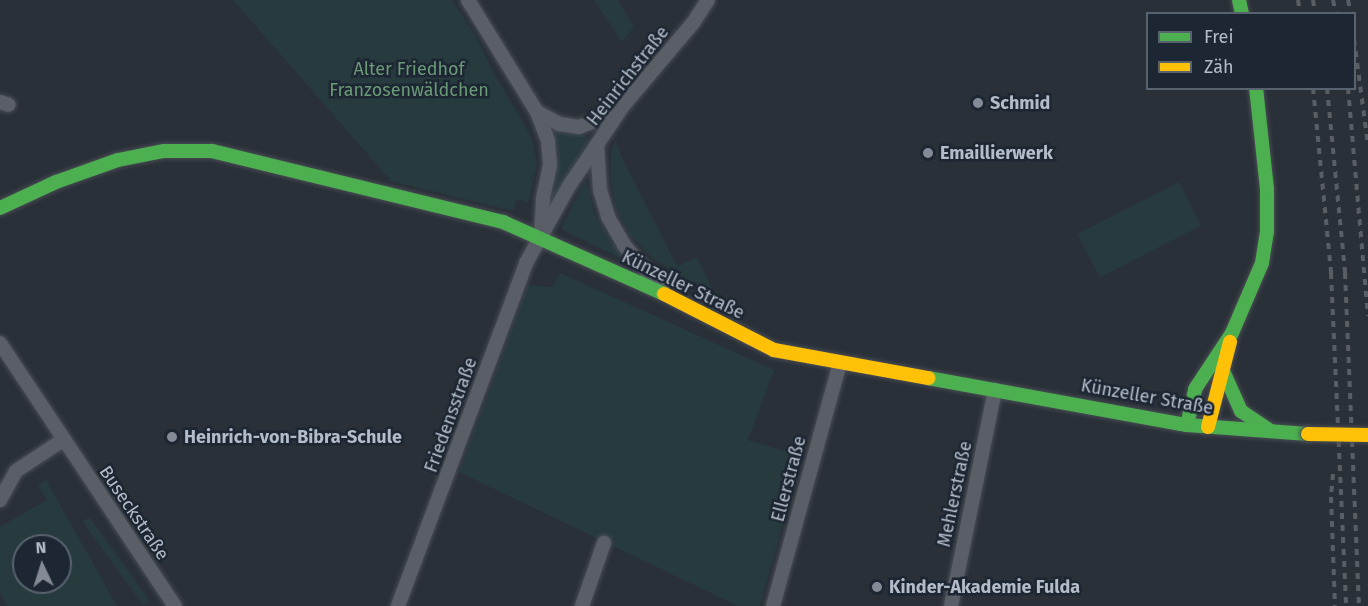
<!DOCTYPE html>
<meta charset="utf-8">
<style>
body{margin:0}
#map{position:relative;width:1368px;height:606px;overflow:hidden;background:#2a3038;font-family:"Fira Sans",sans-serif}
div>[style]{position:absolute}
[style*='--x']{left:calc(var(--x)*1px);top:calc(var(--y)*1px);width:calc(var(--w)*1px);rotate:calc(var(--a)*1deg)}
.green>*{inset:0;background:#273a3e;transform-origin:0 0}
.roads{filter:drop-shadow(0 0 2px #484c53) drop-shadow(0 0 2px #484c53)}
.street>*{height:14px;margin:-7px;padding:0 7px;transform-origin:7px;border-radius:7px;background:#5a5e66}
.fast>*{height:14px;margin:-7px;padding:0 7px;transform-origin:7px;border-radius:7px;background:#4caf50}
.slow>*{height:14px;margin:-7px;padding:0 7px;transform-origin:7px;border-radius:7px;background:#ffc107}
.rail>*{height:4px;margin-top:-2px;transform-origin:0;background:repeating-linear-gradient(90deg,#595d64 0 6px,transparent 0 12px)}
.bridges{filter:drop-shadow(0 0 2px #484c53) drop-shadow(0 0 2px #484c53)}
.slow-bridge>*{height:14px;margin:-7px;padding:0 7px;transform-origin:7px;border-radius:7px;background:#ffc107}
.dots>*{width:16px;height:16px;translate:-50% -50%;box-sizing:border-box;border:3px solid #1d2633;border-radius:50%}
span{translate:-50% -50%;white-space:nowrap;text-align:center;line-height:1.15;-webkit-text-stroke:5px #1d2633;paint-order:stroke}
.park-label{font-size:18px;color:#6b9a76}
.street-label{font-size:18px;color:#b4bcc9}
.poi-label{font-size:18px;color:#b4bcc9;font-weight:700}
.left{translate:0 -50%;text-align:left}
.legend{position:absolute;left:1146px;top:12px;width:210px;height:78px;box-sizing:border-box;background:#1d2633;border:2px solid #59626f;margin:0;padding:8px 10px;list-style:none;font-size:18px;color:#b4bcc9}
.legend li{display:flex;align-items:center;gap:12px;height:30px}
.legend b{width:30px;border:2px solid #59626f}
.north{position:absolute;left:12px;top:534px;width:60px;height:60px;box-sizing:border-box;background:#1d2633;border:2px solid #59626f;border-radius:50%;rotate:356deg;font-size:16px;font-weight:700;line-height:24px;text-align:center;color:#b4bcc9}
.north::after{content:'';display:block;margin:auto;width:21px;height:27px;background:#848b96;clip-path:polygon(50% 0,100% 100%,50% 72%,0 100%)}
</style>
<div id="map">
<div class="green">
<i style="clip-path:polygon(233px 0,452px 0,477px 38px,491px 68px,532px 138px,537px 164px,528px 203px,517px 199px,513px 211px,391px 181px)"></i>
<i style="clip-path:polygon(594px 0,618px 0,634px 27px,622px 42px)"></i>
<i style="clip-path:polygon(553px 129px,567px 133px,583px 133px,589px 140px,554px 199px,552px 198px,558px 152px)"></i>
<i style="clip-path:polygon(616px 139px,621px 156px,677px 266px,697px 257px,715px 295px,653px 259px,629px 234px,616px 209px,611px 181px,611px 154px)"></i>
<i style="clip-path:polygon(586px 179px,594px 213px,612px 243px,624px 256px,622px 259px,561px 229px)"></i>
<i style="left:1179px;top:182px;width:49px;height:114px;rotate:63deg"></i>
<i style="clip-path:polygon(560px 273px,774px 370px,748px 440px,802px 456px,760px 606px,738px 606px,459px 472px,528px 285px,553px 287px)"></i>
<i style="clip-path:polygon(evenodd,46px 480px,117px 606px,7px 606px,0 593px,0 527px,47px 500px,38px 485px,46px 480px,24px 546px,60px 546px,60px 582px,24px 582px,24px 546px)"></i>
<i style="left:89px;top:517px;width:103px;height:8px;rotate:54deg"></i>
</div>
<div class="roads">
<div class="street">
<i style="--x:468;--y:0;--w:132;--a:58.4"></i>
<i style="--x:537;--y:112;--w:31;--a:69"></i>
<i style="--x:548;--y:141;--w:24;--a:85"></i>
<i style="--x:550;--y:165;--w:35;--a:102"></i>
<i style="--x:543;--y:199;--w:36;--a:93"></i>
<i style="--x:0;--y:102;--w:9;--a:18"></i>
<i style="--x:537;--y:112;--w:26;--a:28"></i>
<i style="--x:560;--y:124;--w:19;--a:9"></i>
<i style="--x:579;--y:127;--w:27;--a:-22"></i>
<i style="--x:604;--y:117;--w:19;--a:-32"></i>
<i style="--x:597;--y:144;--w:46;--a:86.3"></i>
<i style="--x:600;--y:190;--w:28;--a:73"></i>
<i style="--x:608;--y:217;--w:32;--a:60"></i>
<i style="--x:624;--y:245;--w:59;--a:49.8"></i>
<i style="--x:0;--y:343;--w:316;--a:56.4"></i>
<i style="--x:0;--y:500;--w:33;--a:-61"></i>
<i style="--x:16;--y:471;--w:56;--a:-33.4"></i>
<i style="--x:398;--y:606;--w:366;--a:-69.5"></i>
<i style="--x:526;--y:263;--w:88;--a:-60.8"></i>
<i style="--x:569;--y:186;--w:97;--a:-56"></i>
<i style="--x:623;--y:106;--w:109;--a:-49.9"></i>
<i style="--x:693;--y:23;--w:27;--a:-57"></i>
<i style="--x:582;--y:606;--w:67;--a:-70.8"></i>
<i style="--x:773;--y:606;--w:252;--a:-74.6"></i>
<i style="--x:951;--y:606;--w:221;--a:-78.5"></i>
</div>
<div class="fast">
<i style="--x:1239;--y:0;--w:14;--a:78"></i>
<i style="--x:0;--y:208;--w:62;--a:-24.9"></i>
<i style="--x:56;--y:182;--w:66;--a:-19.5"></i>
<i style="--x:118;--y:160;--w:47;--a:-11.1"></i>
<i style="--x:164;--y:151;--w:48;--a:0"></i>
<i style="--x:212;--y:151;--w:300;--a:13.7"></i>
<i style="--x:503;--y:222;--w:176;--a:24.1"></i>
<i style="--x:1224;--y:373;--w:42;--a:65.9"></i>
<i style="--x:1241;--y:411;--w:34;--a:34"></i>
<i style="--x:928;--y:378;--w:263;--a:10.3"></i>
<i style="--x:1187;--y:425;--w:121;--a:4.3"></i>
<i style="--x:1187;--y:425;--w:37;--a:-77"></i>
<i style="--x:1195;--y:389;--w:67;--a:-56.5"></i>
<i style="--x:1232;--y:333;--w:76;--a:-66.8"></i>
<i style="--x:1262;--y:263;--w:32;--a:-81"></i>
<i style="--x:1267;--y:231;--w:42;--a:-90"></i>
<i style="--x:1267;--y:189;--w:102;--a:-96.2"></i>
</div>
<div class="slow">
<i style="--x:664;--y:294;--w:123;--a:27"></i>
<i style="--x:774;--y:350;--w:157;--a:10.3"></i>
<i style="--x:1208;--y:427;--w:88;--a:-75.5"></i>
</div>
</div>
<div class="rail">
<i style="--x:1298;--y:0;--w:14;--a:82"></i>
<i style="--x:1313;--y:0;--w:14;--a:82"></i>
<i style="--x:1333;--y:0;--w:14;--a:78"></i>
<i style="--x:1348;--y:0;--w:14;--a:78"></i>
<i style="--x:1354;--y:39;--w:108;--a:82.5"></i>
<i style="--x:1313;--y:88;--w:186;--a:84.4"></i>
<i style="--x:1331;--y:273;--w:333;--a:87.4"></i>
<i style="--x:1327;--y:88;--w:186;--a:84.4"></i>
<i style="--x:1345;--y:273;--w:333;--a:87.6"></i>
<i style="--x:1348;--y:88;--w:229;--a:85"></i>
<i style="--x:1333;--y:474;--w:23;--a:95"></i>
<i style="--x:1331;--y:497;--w:109;--a:87.9"></i>
</div>
<div class="bridges">
<div class="slow-bridge">
<i style="--x:1308;--y:434;--w:60;--a:1"></i>
</div>
</div>
<div class="dots">
<i style="left:978px;top:103px;background:#848b96"></i>
<i style="left:928px;top:153px;background:#848b96"></i>
<i style="left:172px;top:437px;background:#848b96"></i>
<i style="left:877px;top:587px;background:#848b96"></i>
</div>
<div class="park-label">
<span style="left:409px;top:80px">Alter Friedhof<br>Franzosenwäldchen</span>
</div>
<div class="street-label">
<span style="left:628px;top:76px;rotate:-52deg">Heinrichstraße</span>
<span style="left:683px;top:285px;rotate:26deg">Künzeller Straße</span>
<span style="left:1147px;top:397px;rotate:10deg">Künzeller Straße</span>
<span style="left:451px;top:415px;rotate:-70deg">Friedensstraße</span>
<span style="left:789px;top:479px;rotate:-75deg">Ellerstraße</span>
<span style="left:955px;top:494px;rotate:-78deg">Mehlerstraße</span>
<span style="left:134px;top:513px;rotate:56deg">Buseckstraße</span>
</div>
<div class="poi-label">
<span class="left" style="left:990px;top:103px">Schmid</span>
<span class="left" style="left:940px;top:153px">Emaillierwerk</span>
<span class="left" style="left:184px;top:437px">Heinrich-von-Bibra-Schule</span>
<span class="left" style="left:889px;top:587px">Kinder-Akademie Fulda</span>
</div>
<ul class="legend">
<li><b style="height:8px;background:#4caf50"></b>Frei</li>
<li><b style="height:8px;background:#ffc107"></b>Zäh</li>
</ul>
<div class="north">N</div>
</div>
